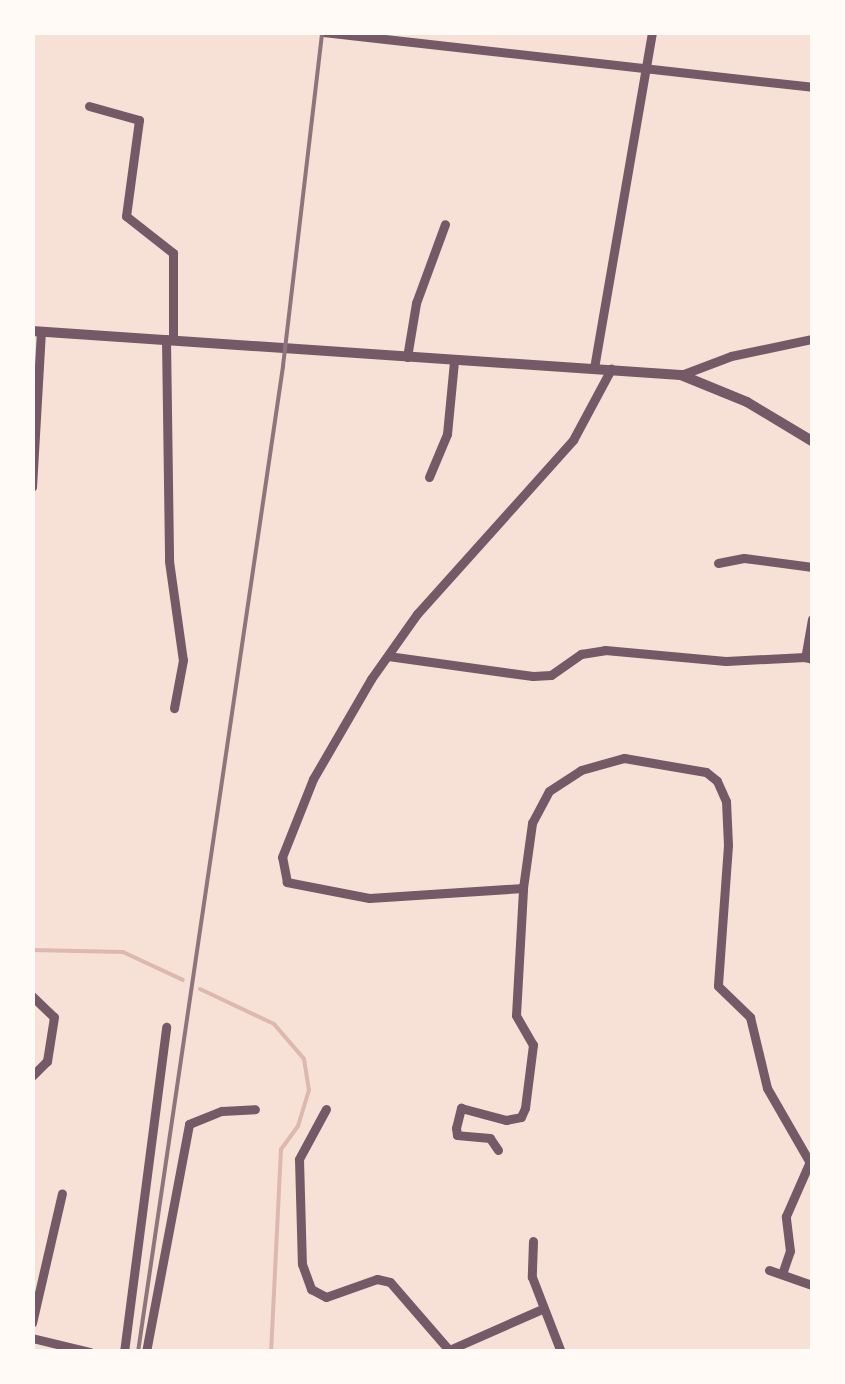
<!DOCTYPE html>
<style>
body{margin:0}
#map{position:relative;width:845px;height:1384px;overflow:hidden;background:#f7e1d7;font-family:"Playfair Display",serif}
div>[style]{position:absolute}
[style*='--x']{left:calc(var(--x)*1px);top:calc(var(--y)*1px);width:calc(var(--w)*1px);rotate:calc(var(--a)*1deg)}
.stream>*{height:4px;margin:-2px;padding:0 2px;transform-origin:2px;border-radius:2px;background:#dcb8b0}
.minor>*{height:9px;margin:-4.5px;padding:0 4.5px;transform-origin:4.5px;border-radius:4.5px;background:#755966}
.tertiary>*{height:10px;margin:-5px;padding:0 5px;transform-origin:5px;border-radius:5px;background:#755966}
.rail>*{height:4px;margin:-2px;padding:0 2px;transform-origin:2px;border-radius:2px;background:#8f747c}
span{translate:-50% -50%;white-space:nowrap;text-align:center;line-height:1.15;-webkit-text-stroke:10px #fffaf5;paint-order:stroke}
.frame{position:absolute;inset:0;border:35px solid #fffaf5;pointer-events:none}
</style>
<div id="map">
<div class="stream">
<i style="--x:32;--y:950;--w:91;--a:1.3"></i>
<i style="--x:123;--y:952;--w:66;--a:25"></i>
<i style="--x:200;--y:989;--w:82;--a:25.3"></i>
<i style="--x:274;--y:1024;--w:46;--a:49.4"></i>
<i style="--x:304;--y:1059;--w:31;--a:81"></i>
<i style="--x:309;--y:1090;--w:38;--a:107"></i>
<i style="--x:298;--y:1126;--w:29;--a:126"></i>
<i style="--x:281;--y:1149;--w:203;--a:92.8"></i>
</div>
<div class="minor">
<i style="--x:323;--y:32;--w:492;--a:6.4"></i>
<i style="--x:89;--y:106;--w:52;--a:15.6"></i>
<i style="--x:139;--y:120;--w:97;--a:97.7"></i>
<i style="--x:126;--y:216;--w:60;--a:38.2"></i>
<i style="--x:173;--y:253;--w:86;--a:90"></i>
<i style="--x:166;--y:339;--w:222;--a:89.2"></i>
<i style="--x:169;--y:561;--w:100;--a:82"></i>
<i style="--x:183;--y:660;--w:49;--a:100.6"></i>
<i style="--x:407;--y:357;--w:55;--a:-80.5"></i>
<i style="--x:416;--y:303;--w:84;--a:-69.8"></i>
<i style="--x:594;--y:368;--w:341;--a:-80.2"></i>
<i style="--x:681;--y:375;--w:53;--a:-20.8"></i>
<i style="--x:731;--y:356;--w:83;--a:-11.9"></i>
<i style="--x:429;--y:477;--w:47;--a:-67.3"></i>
<i style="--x:447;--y:434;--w:73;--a:-84.5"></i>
<i style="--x:32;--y:487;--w:156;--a:-86.7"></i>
<i style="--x:718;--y:563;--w:26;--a:-11"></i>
<i style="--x:744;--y:558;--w:69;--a:7.5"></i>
<i style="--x:812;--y:619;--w:39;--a:100"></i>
<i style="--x:805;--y:657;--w:7;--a:16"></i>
<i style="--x:388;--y:656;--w:146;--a:7.9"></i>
<i style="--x:533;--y:676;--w:18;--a:-3"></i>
<i style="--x:551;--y:675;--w:37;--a:-35"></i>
<i style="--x:581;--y:654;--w:24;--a:-9"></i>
<i style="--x:605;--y:650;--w:121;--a:5.2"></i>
<i style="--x:726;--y:661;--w:79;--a:-2.9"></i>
<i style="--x:523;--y:888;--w:66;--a:-82.1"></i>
<i style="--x:532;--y:823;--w:36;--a:-62"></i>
<i style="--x:549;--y:791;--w:38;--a:-33"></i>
<i style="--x:581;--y:770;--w:45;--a:-15.6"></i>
<i style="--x:624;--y:758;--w:83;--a:9.7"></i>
<i style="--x:706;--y:772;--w:14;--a:39"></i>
<i style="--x:717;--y:781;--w:22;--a:66"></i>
<i style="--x:726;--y:801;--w:44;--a:87.4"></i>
<i style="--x:728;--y:845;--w:141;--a:94.1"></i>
<i style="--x:718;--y:986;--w:45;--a:44.1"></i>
<i style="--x:750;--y:1017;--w:73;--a:76.5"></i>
<i style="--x:767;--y:1088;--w:84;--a:60.1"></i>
<i style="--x:32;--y:996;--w:30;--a:44"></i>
<i style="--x:54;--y:1017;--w:45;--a:99"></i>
<i style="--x:47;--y:1061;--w:21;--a:135"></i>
<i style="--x:326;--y:1109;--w:57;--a:118.4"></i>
<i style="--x:299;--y:1159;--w:105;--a:88.4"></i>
<i style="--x:302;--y:1264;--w:27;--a:70"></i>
<i style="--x:311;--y:1289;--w:17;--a:28"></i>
<i style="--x:326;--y:1297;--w:54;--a:-19.4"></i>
<i style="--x:377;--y:1279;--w:13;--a:13"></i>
<i style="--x:390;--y:1282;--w:90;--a:49.1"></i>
<i style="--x:449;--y:1350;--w:102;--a:-23.8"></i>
<i style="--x:498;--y:1150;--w:14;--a:-124"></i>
<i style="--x:490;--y:1138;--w:33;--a:-175"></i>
<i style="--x:457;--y:1135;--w:7;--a:-98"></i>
<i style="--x:456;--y:1128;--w:21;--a:-76"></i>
<i style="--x:461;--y:1108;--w:47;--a:14.9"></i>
<i style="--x:506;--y:1120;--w:15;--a:-11"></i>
<i style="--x:521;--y:1117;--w:10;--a:-66"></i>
<i style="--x:525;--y:1108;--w:64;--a:-82.8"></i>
<i style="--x:533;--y:1045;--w:34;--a:-120"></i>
<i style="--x:516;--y:1015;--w:127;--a:-86.8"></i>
<i style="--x:523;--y:888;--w:154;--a:176.3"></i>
<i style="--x:369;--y:898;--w:84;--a:-169"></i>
<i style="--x:287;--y:882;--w:25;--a:-101"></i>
<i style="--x:282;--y:857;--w:84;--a:-68.3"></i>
<i style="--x:313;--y:779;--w:116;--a:-59.9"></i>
<i style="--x:371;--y:679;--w:80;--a:-54.7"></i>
<i style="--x:417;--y:614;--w:234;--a:-48.1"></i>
<i style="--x:573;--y:440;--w:81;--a:-61.8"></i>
<i style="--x:533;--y:1241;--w:36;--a:92"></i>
<i style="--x:532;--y:1277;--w:80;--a:68.9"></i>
<i style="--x:769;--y:1270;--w:46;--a:19.2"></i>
<i style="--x:782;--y:1274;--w:24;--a:-71"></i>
<i style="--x:790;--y:1251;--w:35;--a:-97"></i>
<i style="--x:786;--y:1216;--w:62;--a:-66.3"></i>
<i style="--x:32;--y:1323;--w:133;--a:-77"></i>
<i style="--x:32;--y:1338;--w:60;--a:13.6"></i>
<i style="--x:124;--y:1352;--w:328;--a:-82.6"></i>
<i style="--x:146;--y:1352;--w:232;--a:-79.3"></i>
<i style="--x:189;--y:1124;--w:35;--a:-22"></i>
<i style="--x:222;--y:1111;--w:33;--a:-3"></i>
</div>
<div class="tertiary">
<i style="--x:32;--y:331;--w:650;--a:3.88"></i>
<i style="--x:681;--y:375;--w:71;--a:22.2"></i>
<i style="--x:747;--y:402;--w:76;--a:31"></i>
</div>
<div class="rail">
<i style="--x:138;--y:1352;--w:997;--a:-81.63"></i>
<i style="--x:283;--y:366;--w:336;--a:-83.3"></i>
</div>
<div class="frame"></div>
</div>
